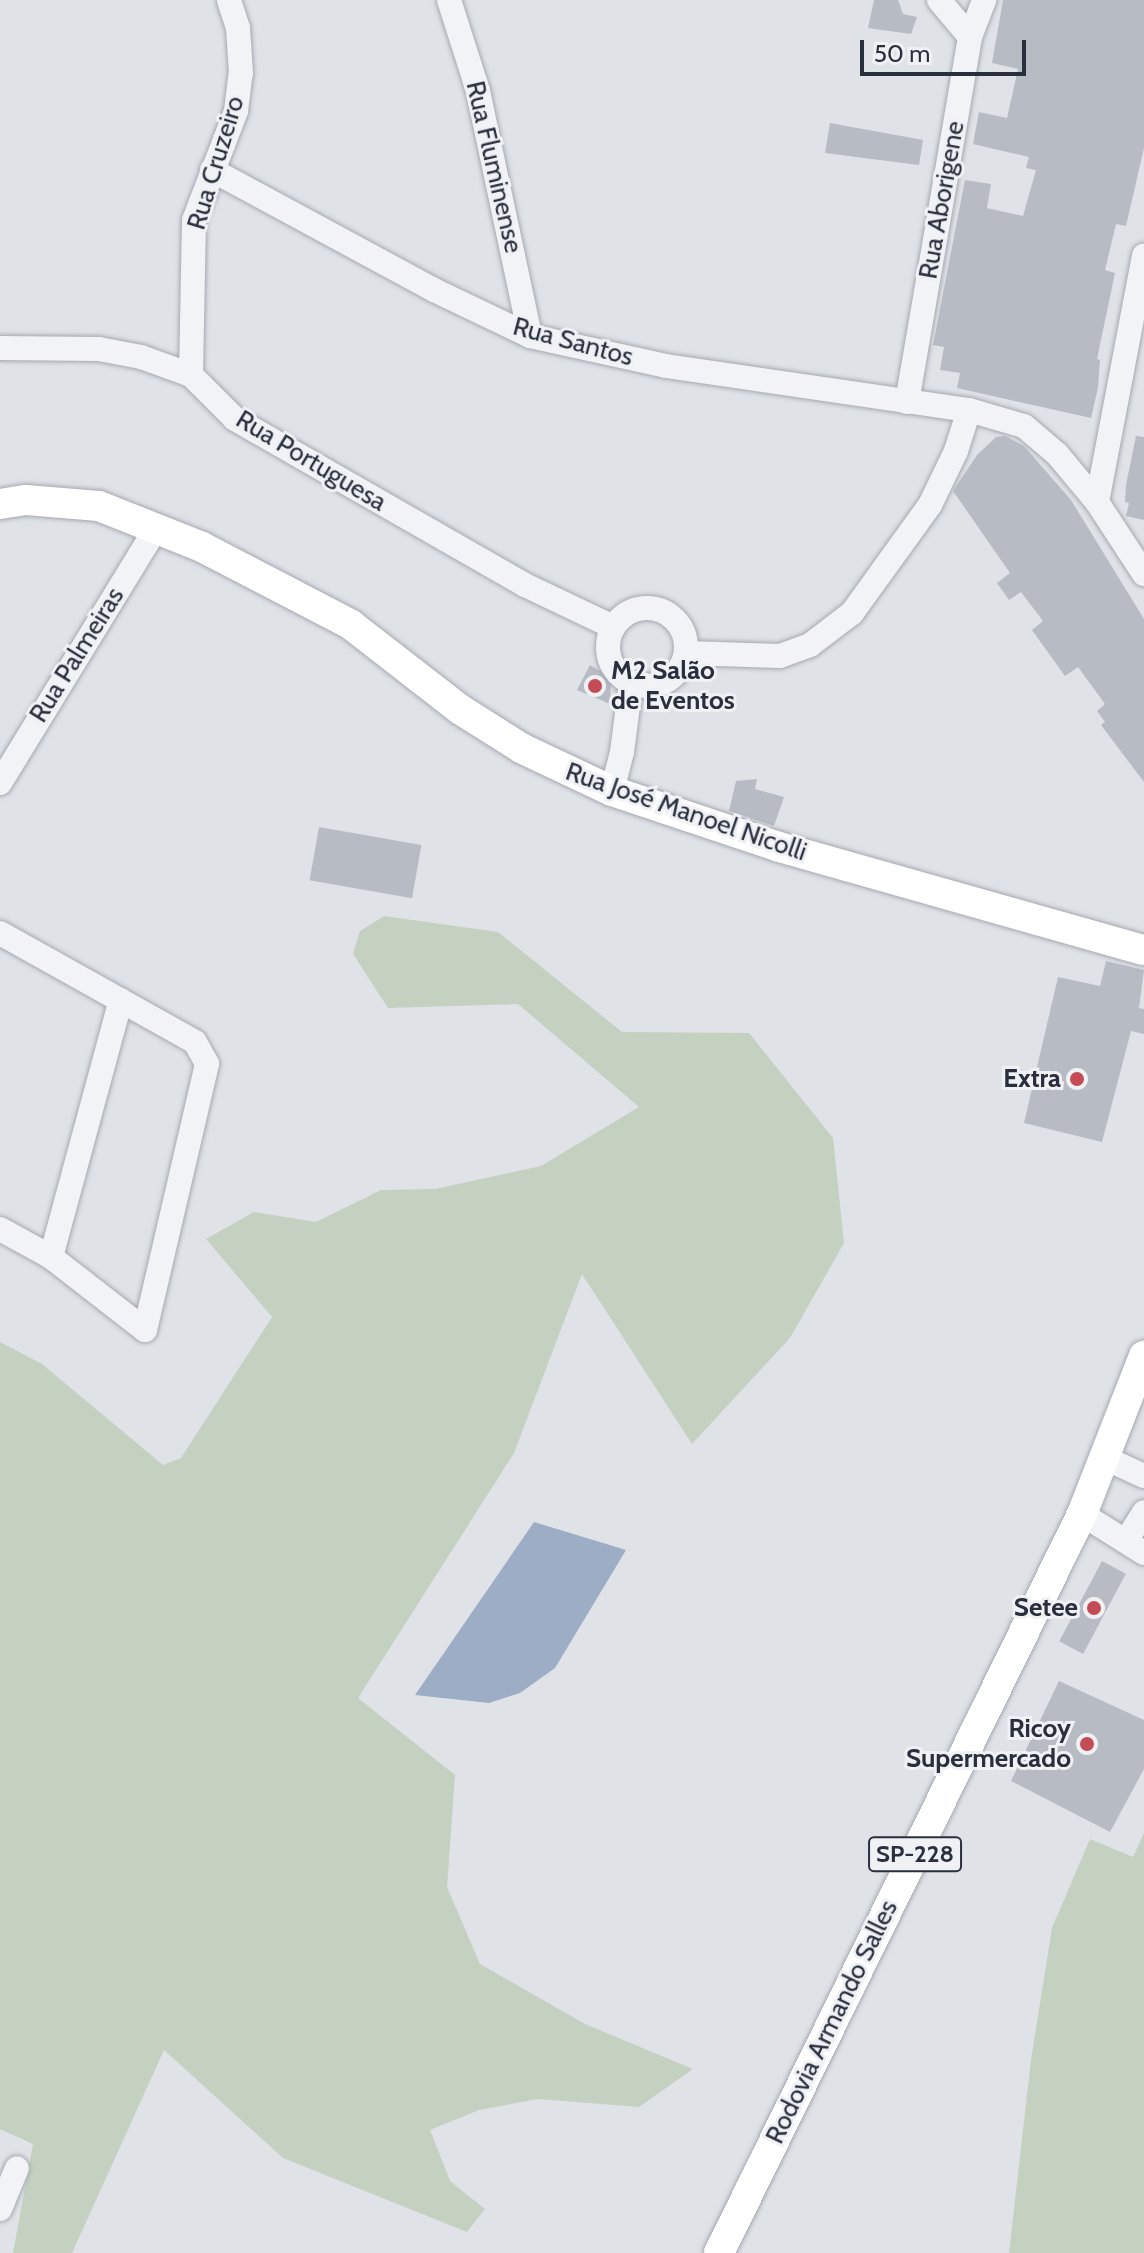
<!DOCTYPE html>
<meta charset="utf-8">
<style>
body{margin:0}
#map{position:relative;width:1144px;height:2253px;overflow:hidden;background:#dfe2e7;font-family:Cabin,sans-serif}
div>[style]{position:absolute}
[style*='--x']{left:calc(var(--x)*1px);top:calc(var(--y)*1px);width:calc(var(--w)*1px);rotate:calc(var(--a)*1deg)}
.green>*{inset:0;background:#c4d1c1}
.water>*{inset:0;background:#9dadc5}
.building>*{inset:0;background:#b7bbc4;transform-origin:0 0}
.roads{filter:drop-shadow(0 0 2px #a5a9b1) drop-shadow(0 0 2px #a5a9b1)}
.minor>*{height:24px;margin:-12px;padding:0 12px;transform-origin:12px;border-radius:12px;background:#f2f3f6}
.minor>.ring{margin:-12px;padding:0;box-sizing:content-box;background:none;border:24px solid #f2f3f6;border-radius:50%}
.major>*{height:30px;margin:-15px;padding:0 15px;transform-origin:15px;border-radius:15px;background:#fff}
.dots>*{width:22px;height:22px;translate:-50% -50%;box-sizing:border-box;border:4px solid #eff1f5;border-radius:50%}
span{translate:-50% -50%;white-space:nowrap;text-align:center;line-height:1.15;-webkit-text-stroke:6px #eff1f5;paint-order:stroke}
.shield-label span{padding:2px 6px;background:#eff1f5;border:2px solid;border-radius:6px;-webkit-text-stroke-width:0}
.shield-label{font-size:24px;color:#292f3d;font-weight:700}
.street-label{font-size:26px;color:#292f3d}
.poi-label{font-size:26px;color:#292f3d;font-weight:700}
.left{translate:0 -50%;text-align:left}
.right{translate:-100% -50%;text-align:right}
.scale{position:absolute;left:860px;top:40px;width:166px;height:36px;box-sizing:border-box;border:4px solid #292f3d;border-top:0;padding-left:10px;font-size:24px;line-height:28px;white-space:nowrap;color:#292f3d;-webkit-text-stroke:6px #eff1f5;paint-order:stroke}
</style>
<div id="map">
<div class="green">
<i style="clip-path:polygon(384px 916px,498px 932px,622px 1032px,749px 1033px,833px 1138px,844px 1243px,790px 1338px,692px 1444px,582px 1274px,514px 1453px,358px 1698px,455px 1775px,447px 1887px,480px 1964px,585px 2024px,693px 2069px,639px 2107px,538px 2099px,479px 2110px,430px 2130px,450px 2181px,485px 2209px,467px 2232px,283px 2158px,164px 2050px,72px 2253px,13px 2253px,33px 2144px,0 2129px,0 1342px,42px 1364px,163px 1465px,181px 1458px,272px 1317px,206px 1239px,254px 1212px,316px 1222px,381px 1190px,435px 1189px,541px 1166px,639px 1107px,518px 1004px,388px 1008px,353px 954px,360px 931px)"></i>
<i style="clip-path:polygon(1144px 1833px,1144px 2253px,1009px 2253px,1031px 2060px,1052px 1928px,1090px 1839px,1133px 1857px)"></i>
</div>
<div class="water">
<i style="clip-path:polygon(534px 1522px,626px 1550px,555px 1668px,520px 1693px,489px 1703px,415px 1695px)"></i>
</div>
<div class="building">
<i style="clip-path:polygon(874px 0,898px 0,903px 14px,917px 17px,911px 34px,868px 28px)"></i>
<i style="clip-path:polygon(1003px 0,1144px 0,1144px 148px,1126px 226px,1116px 224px,1105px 270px,1115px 273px,1097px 359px,1100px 360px,1098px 388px,1091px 418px,957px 388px,960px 373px,940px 370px,944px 347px,933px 345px,965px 180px,991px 184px,987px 208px,1023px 216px,1036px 170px,1026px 168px,1029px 157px,973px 144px,979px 112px,1007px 118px,1018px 69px,992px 63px)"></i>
<i style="clip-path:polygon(830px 123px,923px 140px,919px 165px,825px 153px)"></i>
<i style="clip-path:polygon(1005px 436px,1024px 446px,1071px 500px,1144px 619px,1144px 782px,1101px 725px,1105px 722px,1097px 711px,1105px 704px,1078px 667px,1065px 676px,1032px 630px,1043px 621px,1021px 592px,1009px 600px,997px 583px,1010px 573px,953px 491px,977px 455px,996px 437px)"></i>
<i style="clip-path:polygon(1136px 436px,1144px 437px,1144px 520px,1126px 516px,1129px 503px,1125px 502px,1126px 485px)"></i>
<i style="clip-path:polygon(590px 665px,607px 675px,611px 683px,610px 704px,577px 690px)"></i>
<i style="clip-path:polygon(757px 779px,755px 789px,784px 797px,774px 826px,729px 811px,736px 781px)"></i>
<i style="left:319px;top:827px;width:104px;height:54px;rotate:10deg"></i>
<i style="clip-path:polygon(1106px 961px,1144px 970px,1139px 1008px,1144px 1009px,1144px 1034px,1131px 1031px,1102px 1142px,1024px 1123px,1058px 977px,1100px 986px)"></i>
<i style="left:1102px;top:1561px;width:27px;height:91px;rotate:28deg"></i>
<i style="clip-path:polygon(1059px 1681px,1144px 1720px,1144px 1769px,1110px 1832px,1011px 1781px)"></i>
</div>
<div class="roads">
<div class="minor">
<i style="--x:449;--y:0;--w:96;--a:72.3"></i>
<i style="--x:478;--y:91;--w:250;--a:78"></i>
<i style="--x:939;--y:0;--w:48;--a:50"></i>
<i style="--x:212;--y:170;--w:252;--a:28.4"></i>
<i style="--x:434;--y:290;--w:106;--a:25.6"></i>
<i style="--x:530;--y:336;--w:139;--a:12.4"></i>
<i style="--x:666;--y:366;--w:306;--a:8.3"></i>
<i style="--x:969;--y:410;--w:57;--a:16.2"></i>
<i style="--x:1024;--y:426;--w:43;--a:40.3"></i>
<i style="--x:1057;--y:454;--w:62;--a:50.2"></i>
<i style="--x:1097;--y:502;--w:86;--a:56.9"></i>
<i style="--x:0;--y:348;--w:99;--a:0.6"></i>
<i style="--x:99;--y:349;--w:43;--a:10.8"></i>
<i style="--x:141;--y:357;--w:53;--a:19.8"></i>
<i style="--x:191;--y:375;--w:62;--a:45"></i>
<i style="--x:235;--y:419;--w:334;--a:29.8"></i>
<i style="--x:525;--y:585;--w:98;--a:25.5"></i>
<i style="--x:191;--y:375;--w:155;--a:-88.9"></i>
<i style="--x:194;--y:220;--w:117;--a:-68.9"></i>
<i style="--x:236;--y:111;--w:38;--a:-83"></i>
<i style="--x:241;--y:73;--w:45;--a:-93.8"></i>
<i style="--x:238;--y:28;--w:29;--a:-108"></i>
<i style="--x:907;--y:402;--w:370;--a:-80.2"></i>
<i style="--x:970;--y:37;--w:40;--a:-69"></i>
<i style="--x:1097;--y:502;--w:251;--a:-79.2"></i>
<i class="ring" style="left:608px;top:608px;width:54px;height:54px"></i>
<i style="--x:686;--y:653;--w:94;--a:1.8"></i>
<i style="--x:780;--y:656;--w:32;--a:-20"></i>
<i style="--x:810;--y:645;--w:53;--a:-37.3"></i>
<i style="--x:852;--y:613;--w:133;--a:-54.2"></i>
<i style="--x:930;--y:505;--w:60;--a:-64.3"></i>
<i style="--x:956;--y:451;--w:43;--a:-72.4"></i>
<i style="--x:0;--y:783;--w:300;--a:-58.5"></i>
<i style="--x:612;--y:791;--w:40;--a:-75.6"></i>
<i style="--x:622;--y:752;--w:70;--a:-82.6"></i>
<i style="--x:0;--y:933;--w:223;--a:29.2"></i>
<i style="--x:195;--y:1042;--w:25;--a:61"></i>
<i style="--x:207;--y:1064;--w:273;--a:103.1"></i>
<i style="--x:145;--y:1330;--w:119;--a:-142.2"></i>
<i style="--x:51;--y:1257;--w:58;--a:-151.2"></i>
<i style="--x:51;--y:1257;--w:266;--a:-74.8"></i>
<i style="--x:1105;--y:1458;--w:43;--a:24.8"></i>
<i style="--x:1082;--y:1514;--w:73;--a:32.2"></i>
<i style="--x:1126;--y:1541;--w:34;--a:-58"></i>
<i style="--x:0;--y:2209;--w:44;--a:-67.5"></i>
</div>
<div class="major">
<i style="--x:0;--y:504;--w:26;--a:-9"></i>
<i style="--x:26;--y:500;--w:73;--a:4.7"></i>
<i style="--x:99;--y:506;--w:111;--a:21.7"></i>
<i style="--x:202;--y:547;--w:167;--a:27.5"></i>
<i style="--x:350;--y:624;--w:140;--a:37.8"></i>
<i style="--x:461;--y:710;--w:71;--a:32.3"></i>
<i style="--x:521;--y:748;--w:101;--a:25.3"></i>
<i style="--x:612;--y:791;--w:176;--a:18.5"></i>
<i style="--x:779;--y:847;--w:379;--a:15.8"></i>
<i style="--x:719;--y:2253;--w:823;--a:-63.84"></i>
<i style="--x:1082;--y:1514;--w:170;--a:-68.6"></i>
</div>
</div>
<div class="dots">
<i style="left:595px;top:686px;background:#c44d55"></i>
<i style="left:1077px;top:1079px;background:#c44d55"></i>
<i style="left:1094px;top:1608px;background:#c44d55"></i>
<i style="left:1087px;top:1744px;background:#c44d55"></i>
</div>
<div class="shield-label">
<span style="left:915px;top:1854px">SP-228</span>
</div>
<div class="street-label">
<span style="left:216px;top:163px;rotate:-73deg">Rua Cruzeiro</span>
<span style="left:494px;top:167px;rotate:77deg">Rua Fluminense</span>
<span style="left:942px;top:200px;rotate:-80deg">Rua Aborigene</span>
<span style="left:573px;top:342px;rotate:15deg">Rua Santos</span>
<span style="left:311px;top:461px;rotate:31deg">Rua Portuguesa</span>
<span style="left:77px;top:655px;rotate:-58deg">Rua Palmeiras</span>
<span style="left:686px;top:812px;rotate:19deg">Rua José Manoel Nicolli</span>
<span style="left:832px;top:2022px;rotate:-64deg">Rodovia Armando Salles</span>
</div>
<div class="poi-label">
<span class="left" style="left:611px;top:686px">M2 Salão<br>de Eventos</span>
<span class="right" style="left:1061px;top:1079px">Extra</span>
<span class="right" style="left:1078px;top:1608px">Setee</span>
<span class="right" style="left:1071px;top:1744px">Ricoy<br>Supermercado</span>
</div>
<div class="scale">50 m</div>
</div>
